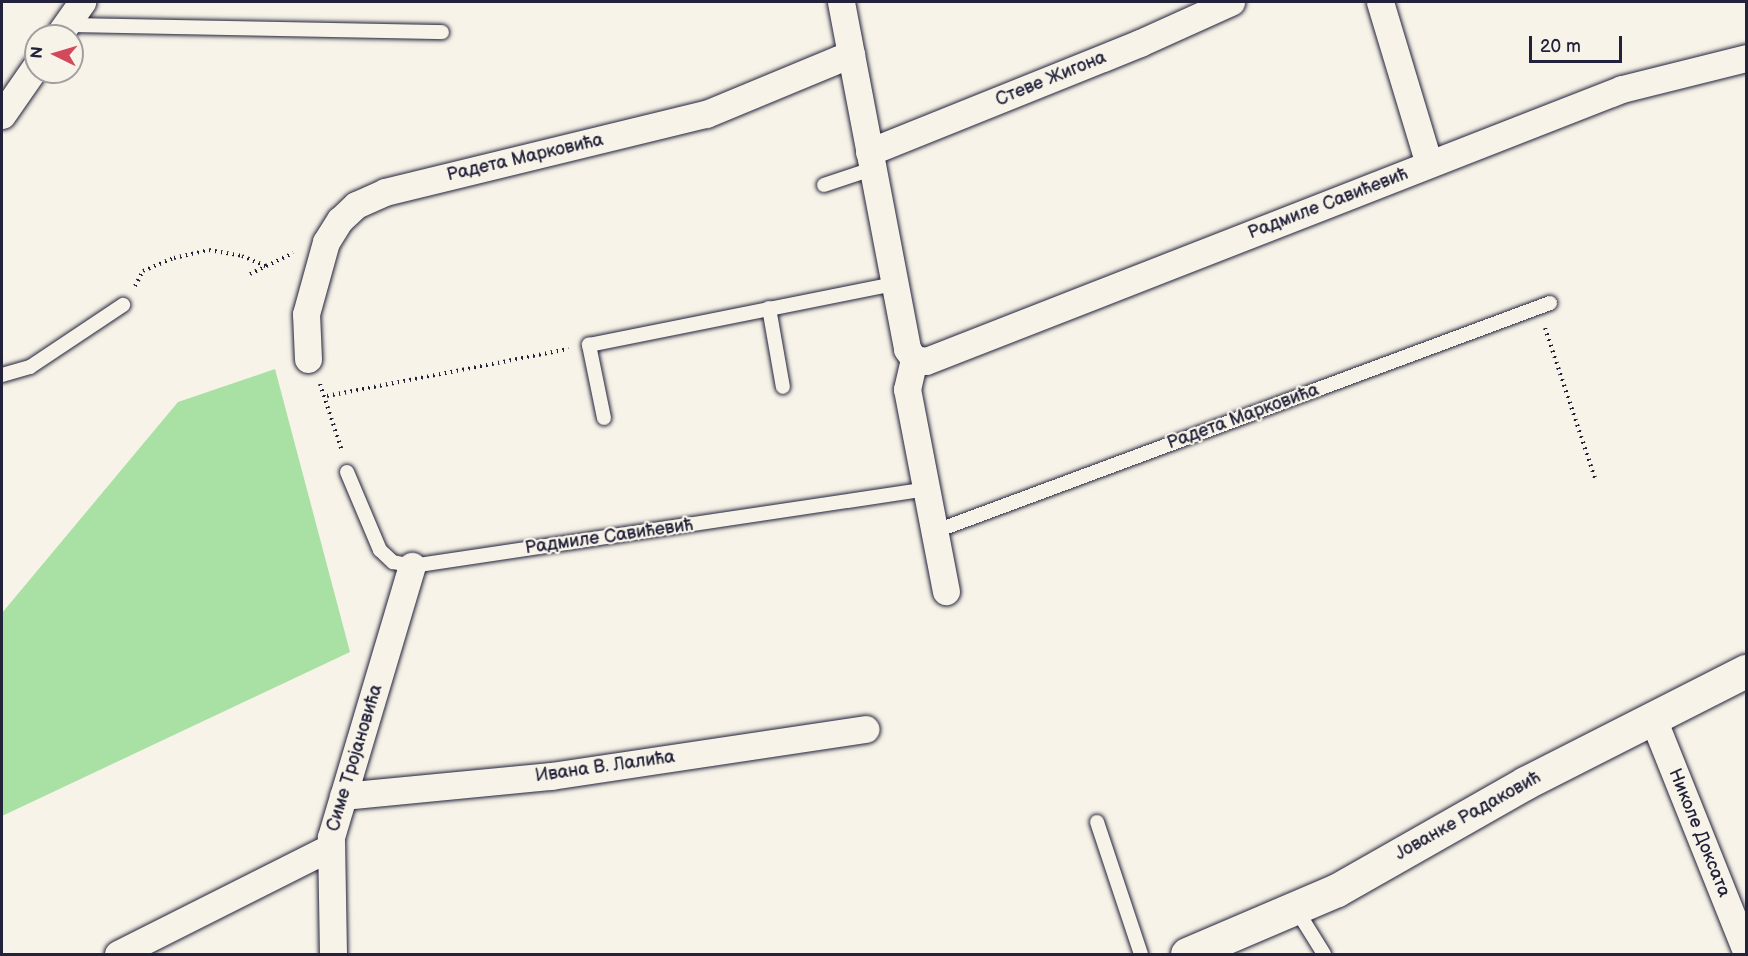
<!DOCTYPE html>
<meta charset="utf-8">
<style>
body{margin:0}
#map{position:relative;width:1748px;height:956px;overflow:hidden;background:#f7f3e8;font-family:"Balsamiq Sans",sans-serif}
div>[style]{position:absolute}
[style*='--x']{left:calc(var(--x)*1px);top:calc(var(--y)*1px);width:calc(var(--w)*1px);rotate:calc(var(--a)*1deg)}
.green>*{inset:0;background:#a9e0a4}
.path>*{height:4px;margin-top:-2px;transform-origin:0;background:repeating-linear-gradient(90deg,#22223b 0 1.5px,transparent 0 6px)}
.roads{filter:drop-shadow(0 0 2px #22223b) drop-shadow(0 0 2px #22223b)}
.lane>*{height:14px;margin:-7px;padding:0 7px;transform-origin:7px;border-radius:7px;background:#f7f3e8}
.street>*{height:27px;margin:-13.5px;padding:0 13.5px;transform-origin:13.5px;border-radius:13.5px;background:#f7f3e8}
.secondary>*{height:33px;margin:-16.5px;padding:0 16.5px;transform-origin:16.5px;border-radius:16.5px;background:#f7f3e8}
span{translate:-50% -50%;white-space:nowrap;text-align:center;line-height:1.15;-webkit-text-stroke:4.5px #f7f3e8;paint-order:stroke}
.street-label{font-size:18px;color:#22223b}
.frame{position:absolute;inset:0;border:3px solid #22223b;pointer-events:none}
.north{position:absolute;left:24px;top:24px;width:60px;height:60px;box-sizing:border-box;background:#f7f3e8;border:2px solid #a29fa3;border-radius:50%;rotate:275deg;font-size:16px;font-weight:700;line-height:24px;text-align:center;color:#22223b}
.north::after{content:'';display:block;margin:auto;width:21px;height:27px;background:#d1495b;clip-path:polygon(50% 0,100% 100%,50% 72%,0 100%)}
.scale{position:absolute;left:1529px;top:36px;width:93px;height:27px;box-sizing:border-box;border:3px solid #22223b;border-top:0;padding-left:8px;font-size:18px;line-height:21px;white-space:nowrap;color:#22223b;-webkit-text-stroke:4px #f7f3e8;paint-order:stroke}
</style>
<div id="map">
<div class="green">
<i style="clip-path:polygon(275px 369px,350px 652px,2px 816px,2px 613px,178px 402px)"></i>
</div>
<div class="path">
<i style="--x:250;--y:274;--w:48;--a:-26"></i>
<i style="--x:135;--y:286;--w:17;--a:-62"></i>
<i style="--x:143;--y:271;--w:34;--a:-23"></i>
<i style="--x:174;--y:258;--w:36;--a:-13"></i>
<i style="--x:209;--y:250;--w:34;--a:10"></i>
<i style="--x:242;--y:256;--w:26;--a:23"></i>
<i style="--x:1545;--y:328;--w:158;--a:71.6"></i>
<i style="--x:320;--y:384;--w:71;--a:71.8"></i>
<i style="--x:327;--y:396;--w:246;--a:-11"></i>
</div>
<div class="roads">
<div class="lane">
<i style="--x:65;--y:25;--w:377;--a:1.1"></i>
<i style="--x:824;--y:185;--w:51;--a:-18.4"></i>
<i style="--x:769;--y:308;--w:80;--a:80"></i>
<i style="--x:2;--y:375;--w:29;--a:-16"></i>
<i style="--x:30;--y:367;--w:112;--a:-33.7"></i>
<i style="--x:604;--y:418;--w:75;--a:-101.6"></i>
<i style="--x:589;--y:345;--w:311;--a:-11.3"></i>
<i style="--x:347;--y:472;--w:85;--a:67.1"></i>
<i style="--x:380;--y:550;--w:18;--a:43"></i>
<i style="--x:393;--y:562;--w:19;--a:12"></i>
<i style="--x:412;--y:566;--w:522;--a:-8.49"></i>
<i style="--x:936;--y:531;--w:655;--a:-20.37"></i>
<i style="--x:1097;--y:822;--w:139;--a:71.6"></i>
<i style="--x:1296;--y:909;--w:53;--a:58.1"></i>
</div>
<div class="street">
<i style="--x:841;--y:2;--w:353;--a:79.2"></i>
<i style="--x:907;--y:349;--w:12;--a:55"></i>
<i style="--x:914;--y:359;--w:31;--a:103"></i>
<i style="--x:907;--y:389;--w:206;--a:79.1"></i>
<i style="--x:1380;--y:2;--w:169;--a:73.2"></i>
<i style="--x:58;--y:36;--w:42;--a:-54.8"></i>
<i style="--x:2;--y:115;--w:60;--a:-55.2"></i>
<i style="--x:869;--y:152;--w:292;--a:-21.9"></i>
<i style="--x:1140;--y:43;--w:100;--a:-24.3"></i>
<i style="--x:308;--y:359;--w:45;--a:-92.5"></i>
<i style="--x:306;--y:314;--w:75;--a:-74.5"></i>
<i style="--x:326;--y:242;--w:26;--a:-58"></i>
<i style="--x:340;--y:220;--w:22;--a:-43"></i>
<i style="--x:356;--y:205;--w:32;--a:-24"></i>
<i style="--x:385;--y:192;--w:330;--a:-13.7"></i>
<i style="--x:706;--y:114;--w:157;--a:-22.5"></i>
<i style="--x:914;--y:359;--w:12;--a:9"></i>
<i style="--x:926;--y:361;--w:747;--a:-21.35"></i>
<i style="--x:1622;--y:89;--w:128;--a:-14"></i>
<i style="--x:1652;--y:716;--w:253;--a:68.2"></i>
<i style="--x:343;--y:796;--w:209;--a:-5.5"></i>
<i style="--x:551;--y:776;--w:318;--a:-8.5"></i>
<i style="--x:118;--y:954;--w:236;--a:-26.7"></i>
<i style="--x:333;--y:954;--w:117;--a:-91"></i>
<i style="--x:331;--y:837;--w:283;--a:-73.4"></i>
</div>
<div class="secondary">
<i style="--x:1187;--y:954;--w:163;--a:-23.1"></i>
<i style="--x:1337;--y:890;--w:216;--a:-29.6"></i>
<i style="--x:1525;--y:783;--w:248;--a:-26.9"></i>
</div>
</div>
<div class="street-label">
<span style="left:1051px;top:79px;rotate:-22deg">Стеве Жигона</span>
<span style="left:525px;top:158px;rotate:-13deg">Радета Марковића</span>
<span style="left:1328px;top:204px;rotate:-21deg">Радмиле Савићевић</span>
<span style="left:1243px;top:417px;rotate:-20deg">Радета Марковића</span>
<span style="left:609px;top:537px;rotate:-8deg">Радмиле Савићевић</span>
<span style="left:355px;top:758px;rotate:-73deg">Симе Тројановића</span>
<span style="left:605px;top:767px;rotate:-8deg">Ивана В. Лалића</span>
<span style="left:1468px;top:816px;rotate:-29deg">Јованке Радаковић</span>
<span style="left:1699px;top:833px;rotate:68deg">Николе Доксата</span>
</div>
<div class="frame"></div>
<div class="north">N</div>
<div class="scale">20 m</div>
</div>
